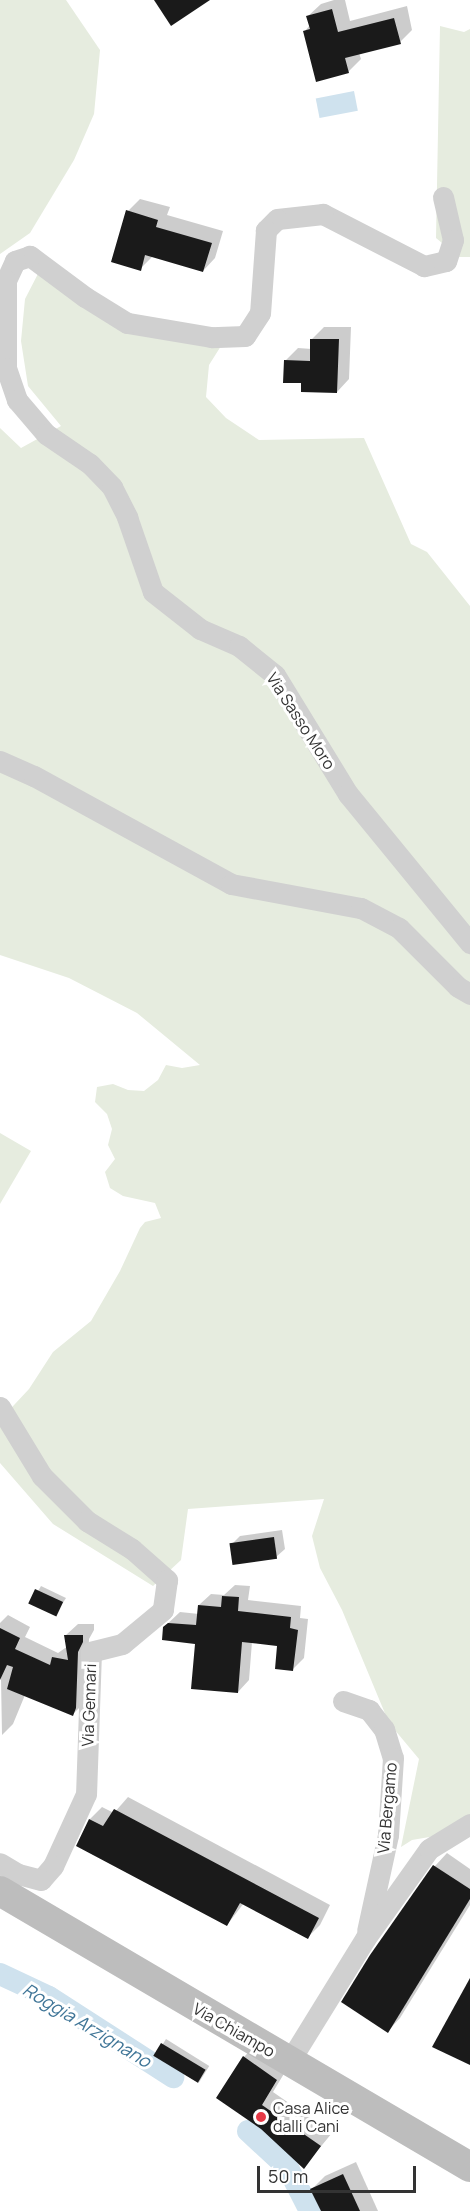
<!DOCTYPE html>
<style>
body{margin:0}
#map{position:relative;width:470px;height:2211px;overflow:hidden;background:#fff;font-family:Manrope,sans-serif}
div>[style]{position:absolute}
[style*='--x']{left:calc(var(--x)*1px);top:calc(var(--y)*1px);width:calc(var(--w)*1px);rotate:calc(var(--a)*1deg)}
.green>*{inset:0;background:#e6ecdf}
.water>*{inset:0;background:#cfe2ee;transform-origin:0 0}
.shadow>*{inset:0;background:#0003;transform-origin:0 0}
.canal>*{height:22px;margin:-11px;padding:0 11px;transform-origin:11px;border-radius:11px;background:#cfe2ee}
.building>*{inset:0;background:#1a1a1a;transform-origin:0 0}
.street>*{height:21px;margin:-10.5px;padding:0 10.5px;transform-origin:10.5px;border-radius:10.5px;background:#d0d0d0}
.secondary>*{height:30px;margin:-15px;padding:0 15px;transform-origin:15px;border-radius:15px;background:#bdbdbd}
.dots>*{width:16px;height:16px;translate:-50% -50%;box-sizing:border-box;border:3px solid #fff;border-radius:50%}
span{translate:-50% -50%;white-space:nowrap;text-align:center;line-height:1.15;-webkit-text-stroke:6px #fff;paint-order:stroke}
.street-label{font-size:16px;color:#333}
.poi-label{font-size:16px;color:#333}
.left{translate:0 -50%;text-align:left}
.water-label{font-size:18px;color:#3f7597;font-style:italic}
.scale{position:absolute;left:257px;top:2166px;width:159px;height:27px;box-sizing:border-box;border:3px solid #333;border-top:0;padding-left:8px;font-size:18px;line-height:21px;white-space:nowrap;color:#333;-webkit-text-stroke:4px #fff;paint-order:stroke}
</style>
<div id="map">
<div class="green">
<i style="clip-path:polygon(0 0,66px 0,100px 50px,94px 114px,74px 160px,30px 233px,0 254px)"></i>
<i style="clip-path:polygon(440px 26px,464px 32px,470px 29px,470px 257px,459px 257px,436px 238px)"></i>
<i style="clip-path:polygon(42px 266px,150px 327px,221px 346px,209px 365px,206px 397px,226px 418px,259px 440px,364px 438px,411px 544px,427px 552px,470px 606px,470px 1830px,412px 1840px,401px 1847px,419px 1759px,389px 1723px,342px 1610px,320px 1568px,312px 1536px,324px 1499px,188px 1509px,181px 1560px,153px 1586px,53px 1524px,0 1463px,0 1420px,29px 1389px,53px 1352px,91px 1321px,120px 1271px,140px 1228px,145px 1222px,161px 1218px,155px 1203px,123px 1196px,110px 1188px,105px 1172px,115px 1159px,108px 1145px,112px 1129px,107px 1114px,95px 1102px,97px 1087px,113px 1084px,128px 1090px,144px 1091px,158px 1080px,166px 1065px,182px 1068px,200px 1065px,137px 1013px,69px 978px,0 955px,0 428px,21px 448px,61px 426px,28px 386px,21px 341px,25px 299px)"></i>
<i style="clip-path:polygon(0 1133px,31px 1151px,0 1204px)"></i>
</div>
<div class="water">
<i style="left:354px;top:91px;width:20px;height:39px;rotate:79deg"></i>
</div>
<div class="shadow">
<i style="clip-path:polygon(334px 0,345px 0,350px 21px,407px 6px,412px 30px,400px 42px,359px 53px,361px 59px,348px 72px,305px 31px,310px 25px,308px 16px,321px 4px)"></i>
<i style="clip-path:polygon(140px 199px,170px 207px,167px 215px,223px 231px,215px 258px,203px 271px,153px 256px,140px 269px,128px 211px)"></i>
<i style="clip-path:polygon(324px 327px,351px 327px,349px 379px,337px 392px,303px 382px,285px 361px,298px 348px,312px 349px,312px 339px)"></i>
<i style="clip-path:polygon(282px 1530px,285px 1549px,276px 1557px,232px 1544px,240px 1536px)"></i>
<i style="clip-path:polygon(235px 1585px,250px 1586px,248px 1600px,301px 1606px,300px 1618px,308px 1619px,304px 1658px,293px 1669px,279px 1645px,252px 1642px,249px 1680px,238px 1692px,196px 1642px,164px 1627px,180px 1612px,199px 1614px,199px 1605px,211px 1594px,224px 1595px)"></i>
<i style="clip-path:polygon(41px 1586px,66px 1598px,55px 1615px,31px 1603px)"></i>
<i style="clip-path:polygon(8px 1615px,30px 1627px,25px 1637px,58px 1653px,68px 1646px,66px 1635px,78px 1624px,94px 1624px,94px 1630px,89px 1639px,87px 1695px,84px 1703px,73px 1714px,25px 1695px,13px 1724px,2px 1735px,0 1623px)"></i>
<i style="clip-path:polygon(128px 1797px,330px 1905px,320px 1925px,308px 1937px,244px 1903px,227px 1925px,78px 1845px,90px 1819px,102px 1807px,114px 1813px)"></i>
<i style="clip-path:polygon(447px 1853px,470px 1869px,470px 1905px,400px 2018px,388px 2031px,372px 1956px,435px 1866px)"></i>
<i style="left:166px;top:2039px;width:51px;height:20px;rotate:32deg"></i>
<i style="clip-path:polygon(256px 2044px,288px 2067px,273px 2092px,332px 2133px,304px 2167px,262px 2127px,244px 2057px)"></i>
<i style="clip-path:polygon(356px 2162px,378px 2211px,322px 2211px,312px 2189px,325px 2176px)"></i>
</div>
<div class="canal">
<i style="--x:0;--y:1974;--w:54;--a:25.1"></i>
<i style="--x:49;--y:1997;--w:148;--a:32.8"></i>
<i style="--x:248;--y:2131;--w:54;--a:42.8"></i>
<i style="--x:288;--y:2168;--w:48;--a:62.9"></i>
</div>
<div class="building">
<i style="clip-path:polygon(154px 0,210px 0,171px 26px)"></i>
<i style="clip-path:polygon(332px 9px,338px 32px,394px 18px,401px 44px,345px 58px,349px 73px,316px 82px,303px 31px,310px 29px,306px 16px)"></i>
<i style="clip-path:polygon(126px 210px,158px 220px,156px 227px,212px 243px,203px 272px,145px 255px,141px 271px,111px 262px)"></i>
<i style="clip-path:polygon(310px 339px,339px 339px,337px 393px,301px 392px,301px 383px,283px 383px,284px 360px,310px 361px)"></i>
<i style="left:274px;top:1537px;width:22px;height:45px;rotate:82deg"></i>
<i style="left:35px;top:1589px;width:31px;height:16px;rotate:25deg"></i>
<i style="clip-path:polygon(222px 1596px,239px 1597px,238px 1611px,291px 1617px,290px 1628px,298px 1630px,293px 1671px,275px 1669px,277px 1646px,242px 1642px,238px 1693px,191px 1689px,195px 1644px,162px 1640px,163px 1627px,168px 1623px,196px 1625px,198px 1605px,221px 1607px)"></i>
<i style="clip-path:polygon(0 1628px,20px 1638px,15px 1649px,50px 1665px,52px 1657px,68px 1660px,64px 1635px,83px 1635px,83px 1642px,78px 1652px,76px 1708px,73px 1716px,7px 1689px,13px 1667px,7px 1665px,0 1680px)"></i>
<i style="clip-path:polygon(114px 1809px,319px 1918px,308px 1939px,240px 1903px,227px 1926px,76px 1846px,89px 1819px,103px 1826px)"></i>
<i style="clip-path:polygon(433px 1865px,470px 1889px,470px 1899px,388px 2033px,341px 2002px,370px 1955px)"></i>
<i style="clip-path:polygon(470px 1978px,470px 2065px,432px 2047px)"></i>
<i style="left:161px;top:2043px;width:52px;height:15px;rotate:31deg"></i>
<i style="clip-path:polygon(243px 2056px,277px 2080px,262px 2105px,321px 2146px,304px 2169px,261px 2129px,216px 2098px)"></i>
<i style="clip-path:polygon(343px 2174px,360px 2211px,321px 2211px,310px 2189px)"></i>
</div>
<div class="street">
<i style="--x:443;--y:197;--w:44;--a:76.9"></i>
<i style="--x:453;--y:240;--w:22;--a:108"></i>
<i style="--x:446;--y:261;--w:23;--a:167"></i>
<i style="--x:424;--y:266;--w:114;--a:-152.8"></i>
<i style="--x:323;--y:214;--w:46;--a:173.8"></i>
<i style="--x:277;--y:219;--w:16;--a:135"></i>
<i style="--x:266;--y:230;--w:83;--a:94.1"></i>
<i style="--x:260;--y:313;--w:27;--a:123"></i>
<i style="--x:245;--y:336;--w:34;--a:178"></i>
<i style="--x:211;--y:337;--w:85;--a:-170.5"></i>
<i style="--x:127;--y:323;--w:49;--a:-148.2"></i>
<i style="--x:85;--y:297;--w:69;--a:-143.3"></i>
<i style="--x:30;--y:256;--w:16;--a:162"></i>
<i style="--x:15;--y:261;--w:21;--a:115"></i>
<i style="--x:6;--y:280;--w:88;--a:90"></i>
<i style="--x:6;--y:368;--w:34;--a:71"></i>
<i style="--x:17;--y:400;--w:45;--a:49.5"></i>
<i style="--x:46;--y:434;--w:53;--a:34.3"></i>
<i style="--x:90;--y:464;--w:32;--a:46"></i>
<i style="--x:112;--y:487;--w:34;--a:63"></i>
<i style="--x:127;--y:517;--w:79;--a:70.9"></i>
<i style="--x:153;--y:592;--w:60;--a:38.2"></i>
<i style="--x:200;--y:629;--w:43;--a:23.6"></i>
<i style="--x:239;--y:646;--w:46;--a:38.9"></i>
<i style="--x:275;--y:675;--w:140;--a:58.5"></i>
<i style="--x:348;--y:794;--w:193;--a:50.7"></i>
<i style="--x:0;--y:761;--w:37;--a:24"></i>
<i style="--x:34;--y:776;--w:225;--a:28.7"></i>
<i style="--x:231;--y:884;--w:132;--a:10.5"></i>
<i style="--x:361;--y:908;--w:43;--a:27.8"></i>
<i style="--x:399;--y:928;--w:83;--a:45"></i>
<i style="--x:458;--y:987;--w:14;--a:30"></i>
<i style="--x:0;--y:1407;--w:81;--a:58.7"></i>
<i style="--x:42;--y:1476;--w:64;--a:45"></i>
<i style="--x:87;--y:1521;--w:53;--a:31.9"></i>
<i style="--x:132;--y:1549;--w:47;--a:41.5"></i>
<i style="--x:167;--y:1580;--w:30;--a:98"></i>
<i style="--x:163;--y:1610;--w:53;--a:140.3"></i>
<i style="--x:122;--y:1644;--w:32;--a:166"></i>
<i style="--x:91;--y:1652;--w:142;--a:92"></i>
<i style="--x:86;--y:1794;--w:79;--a:114.6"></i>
<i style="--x:53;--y:1866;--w:18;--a:131"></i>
<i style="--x:41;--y:1880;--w:24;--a:-165"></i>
<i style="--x:18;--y:1874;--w:21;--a:-149"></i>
<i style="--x:343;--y:1701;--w:28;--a:19"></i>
<i style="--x:369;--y:1710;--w:24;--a:52"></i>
<i style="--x:384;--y:1729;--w:30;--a:73"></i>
<i style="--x:393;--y:1758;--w:77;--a:93.7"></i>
<i style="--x:388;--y:1835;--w:98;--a:102.3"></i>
<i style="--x:289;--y:2062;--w:145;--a:-58.3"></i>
<i style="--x:365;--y:1939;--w:110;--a:-54.6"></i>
<i style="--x:429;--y:1849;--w:48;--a:-31.4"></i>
</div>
<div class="secondary">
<i style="--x:0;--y:1891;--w:545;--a:30.42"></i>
</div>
<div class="dots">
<i style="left:261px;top:2117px;background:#e63946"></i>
</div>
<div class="street-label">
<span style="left:301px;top:721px;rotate:57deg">Via Sasso Moro</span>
<span style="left:89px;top:1705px;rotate:-88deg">Via Gennari</span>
<span style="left:387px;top:1808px;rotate:-85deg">Via Bergamo</span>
<span style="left:234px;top:2030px;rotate:30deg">Via Chiampo</span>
</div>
<div class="poi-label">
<span class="left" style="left:273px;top:2117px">Casa Alice<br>dalli Cani</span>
</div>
<div class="water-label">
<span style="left:87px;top:2025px;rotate:31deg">Roggia Arzignano</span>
</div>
<div class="scale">50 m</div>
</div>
